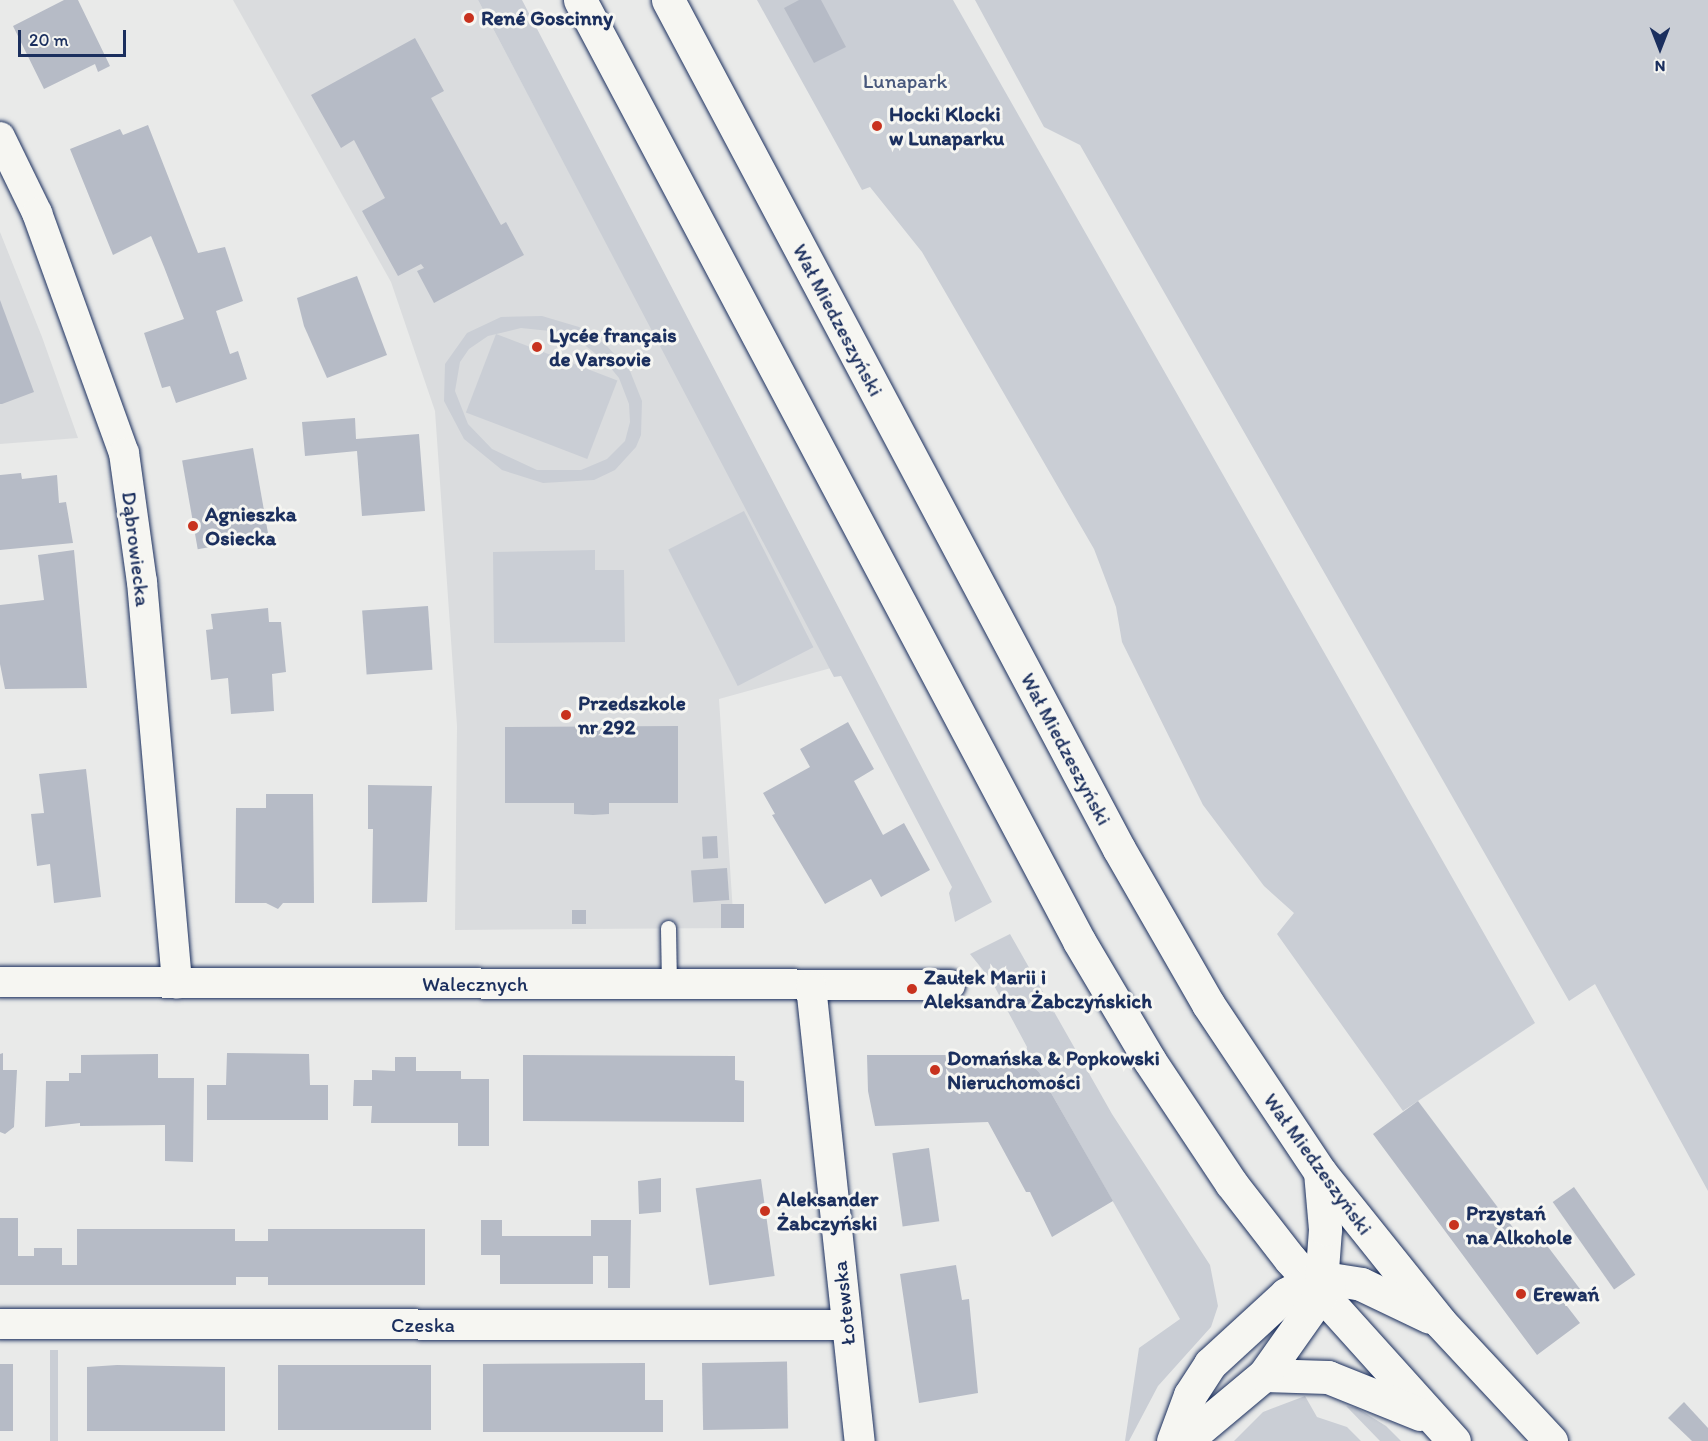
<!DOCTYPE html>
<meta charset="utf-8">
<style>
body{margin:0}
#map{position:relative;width:1708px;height:1441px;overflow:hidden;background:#e9eae9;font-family:Itim,sans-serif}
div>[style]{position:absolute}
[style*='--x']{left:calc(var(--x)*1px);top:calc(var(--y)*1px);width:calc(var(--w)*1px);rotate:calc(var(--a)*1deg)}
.built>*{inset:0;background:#dadcde}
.green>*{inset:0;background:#caced5;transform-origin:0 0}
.building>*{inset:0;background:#b6bbc6;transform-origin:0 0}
.roads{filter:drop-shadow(0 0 2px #1b2f5e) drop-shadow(0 0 2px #1b2f5e)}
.lane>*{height:15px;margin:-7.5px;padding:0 7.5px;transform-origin:7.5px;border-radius:7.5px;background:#f6f6f2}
.street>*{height:30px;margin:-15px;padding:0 15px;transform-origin:15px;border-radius:15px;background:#f6f6f2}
.secondary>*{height:33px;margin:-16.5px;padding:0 16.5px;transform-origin:16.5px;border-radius:16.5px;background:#f6f6f2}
.dots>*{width:16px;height:16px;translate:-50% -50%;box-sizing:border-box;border:3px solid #f6f6f2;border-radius:50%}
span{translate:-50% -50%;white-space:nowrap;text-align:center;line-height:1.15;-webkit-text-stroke:6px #f6f6f2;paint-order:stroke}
.poi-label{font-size:21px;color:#1b2f5e;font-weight:700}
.left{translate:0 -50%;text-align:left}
.park-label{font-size:21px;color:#47577c}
.street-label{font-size:21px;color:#1b2f5e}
.north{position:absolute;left:1630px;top:18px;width:60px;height:60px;-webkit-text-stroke:4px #f6f6f2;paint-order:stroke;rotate:180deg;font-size:16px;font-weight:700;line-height:24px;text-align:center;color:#1b2f5e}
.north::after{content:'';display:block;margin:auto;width:21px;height:27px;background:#1b2f5e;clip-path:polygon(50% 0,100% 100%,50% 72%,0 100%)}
.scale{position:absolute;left:18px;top:30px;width:108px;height:27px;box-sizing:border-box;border:3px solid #1b2f5e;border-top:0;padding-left:8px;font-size:18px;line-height:21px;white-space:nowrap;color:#1b2f5e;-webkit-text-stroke:4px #f6f6f2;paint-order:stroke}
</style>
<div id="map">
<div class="built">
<i style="clip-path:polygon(233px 0,478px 0,831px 668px,719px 699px,734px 928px,455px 930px,457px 726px,435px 411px,391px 282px)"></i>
<i style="clip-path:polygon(0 232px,42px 337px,78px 438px,0 444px)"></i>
</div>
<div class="green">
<i style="clip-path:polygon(478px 0,522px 0,992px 902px,955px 922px,949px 893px,952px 887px,841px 676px,834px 677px)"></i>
<i style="clip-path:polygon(757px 0,953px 0,1535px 1023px,1403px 1111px,1277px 934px,1294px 913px,1264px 886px,1203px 805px,1122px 642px,1116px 607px,1094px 549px,922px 252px,870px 187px,862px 190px)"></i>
<i style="clip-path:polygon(975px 0,1708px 0,1708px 1191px,1595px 984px,1569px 1001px,1080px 145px,1044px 127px)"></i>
<i style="clip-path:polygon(evenodd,542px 316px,579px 327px,606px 345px,630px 371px,642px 401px,641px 435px,636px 447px,615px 470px,594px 480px,543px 483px,502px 470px,464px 439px,444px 401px,445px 364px,467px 333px,501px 317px,542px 316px,521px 328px,550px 331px,582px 343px,605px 361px,619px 378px,629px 404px,630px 422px,625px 441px,607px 459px,581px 470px,537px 470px,492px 449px,468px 424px,455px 391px,460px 362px,469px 349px,488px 336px,521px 328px)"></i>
<i style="left:496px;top:334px;width:130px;height:84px;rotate:21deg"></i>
<i style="left:744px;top:511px;width:153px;height:85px;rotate:63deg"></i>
<i style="clip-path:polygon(595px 550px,595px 570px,624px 570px,625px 642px,494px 643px,493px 552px)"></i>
<i style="clip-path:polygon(1010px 934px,1112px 1114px,1210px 1265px,1218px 1306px,1211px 1327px,1158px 1386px,1129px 1441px,1125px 1441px,1139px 1348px,1180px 1319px,1039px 1072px,1025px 1059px,1027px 1047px,991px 980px,970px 954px)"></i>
<i style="left:50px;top:1350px;width:8px;height:91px"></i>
<i style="clip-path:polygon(1305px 1396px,1317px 1417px,1347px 1427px,1361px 1441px,1234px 1441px,1263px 1412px)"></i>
<i style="clip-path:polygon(1346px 1406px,1357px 1408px,1386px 1426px,1401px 1441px,1380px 1441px)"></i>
</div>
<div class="building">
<i style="clip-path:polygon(64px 0,78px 0,110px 66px,98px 72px,95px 64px,44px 89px,13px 26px)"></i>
<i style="clip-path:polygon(799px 0,821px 0,846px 47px,814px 63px,784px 8px)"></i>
<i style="clip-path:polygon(415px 38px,444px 91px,431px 98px,501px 225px,506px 222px,524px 255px,434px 303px,417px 271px,424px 268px,421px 264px,398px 276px,362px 211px,385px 198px,354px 140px,341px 148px,311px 95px)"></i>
<i style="clip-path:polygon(148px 125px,198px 253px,225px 247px,243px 301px,216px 311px,230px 354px,238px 351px,247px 379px,176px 403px,170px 386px,162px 388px,144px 333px,184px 319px,164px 267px,151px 236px,113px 255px,70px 149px,120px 129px,123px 135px)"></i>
<i style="clip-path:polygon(357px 276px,387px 355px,327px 378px,304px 326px,297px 298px)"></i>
<i style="clip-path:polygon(0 300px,34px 392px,2px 404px,0 404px)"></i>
<i style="clip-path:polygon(355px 418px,356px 439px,419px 434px,425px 511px,362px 516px,357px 451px,305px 456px,302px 422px)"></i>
<i style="left:253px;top:448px;width:90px;height:72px;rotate:80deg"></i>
<i style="clip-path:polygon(21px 473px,22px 479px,57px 475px,59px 503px,66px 502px,73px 543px,0 550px,0 475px)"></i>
<i style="clip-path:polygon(74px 550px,87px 688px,5px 689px,0 664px,0 605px,44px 600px,38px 555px)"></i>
<i style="left:428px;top:606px;width:64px;height:66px;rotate:86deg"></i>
<i style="clip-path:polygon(268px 608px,269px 622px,281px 622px,286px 672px,272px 674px,274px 711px,231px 714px,228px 678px,211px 680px,206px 630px,213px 629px,211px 614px)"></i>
<i style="clip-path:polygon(848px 722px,874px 769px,854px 781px,883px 835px,904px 823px,930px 870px,881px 897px,871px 879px,825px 904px,772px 815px,775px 814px,763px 793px,810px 767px,800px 749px)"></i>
<i style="clip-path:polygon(678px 726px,678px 803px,609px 803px,609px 814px,593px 815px,574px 814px,574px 803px,505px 803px,505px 727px)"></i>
<i style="clip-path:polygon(86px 769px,101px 897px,54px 903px,50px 864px,37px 866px,31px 814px,44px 813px,39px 774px)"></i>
<i style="clip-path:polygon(368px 785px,432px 786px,427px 902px,372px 903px,373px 829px,368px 829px)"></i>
<i style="clip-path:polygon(266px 794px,313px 794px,314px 903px,283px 903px,278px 909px,266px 903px,235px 903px,236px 808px,266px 808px)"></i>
<i style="left:717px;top:836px;width:22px;height:15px;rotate:87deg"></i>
<i style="left:727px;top:868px;width:32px;height:36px;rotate:86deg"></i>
<i style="left:721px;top:904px;width:23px;height:24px"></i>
<i style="left:572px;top:910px;width:14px;height:14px"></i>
<i style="clip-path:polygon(3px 1053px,3px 1070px,17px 1070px,14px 1127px,5px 1134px,0 1132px,0 1054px)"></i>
<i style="clip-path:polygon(227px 1053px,309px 1054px,310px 1085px,328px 1085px,328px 1120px,207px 1120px,207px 1085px,226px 1085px)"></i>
<i style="clip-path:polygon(158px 1054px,158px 1078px,194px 1078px,193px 1162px,165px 1161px,165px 1125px,80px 1126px,80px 1123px,45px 1127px,46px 1081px,69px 1081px,69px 1073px,81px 1073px,81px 1055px)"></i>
<i style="clip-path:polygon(523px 1055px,735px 1056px,735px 1080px,744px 1081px,744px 1122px,523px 1121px)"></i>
<i style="clip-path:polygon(867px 1055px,1012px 1055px,1025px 1059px,1039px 1072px,1113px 1201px,1052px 1237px,1030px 1192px,1026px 1192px,988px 1122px,875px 1126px,868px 1091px)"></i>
<i style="clip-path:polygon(395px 1057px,416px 1057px,416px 1071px,461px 1071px,461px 1079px,489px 1079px,489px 1146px,458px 1146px,458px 1123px,371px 1123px,372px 1106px,353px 1106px,354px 1080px,372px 1080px,372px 1070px,395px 1071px)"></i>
<i style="clip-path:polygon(1418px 1101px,1526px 1245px,1539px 1235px,1580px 1289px,1563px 1301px,1580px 1323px,1537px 1355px,1373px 1134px)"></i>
<i style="left:929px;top:1148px;width:74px;height:37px;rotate:82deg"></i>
<i style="clip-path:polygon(661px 1178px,661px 1212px,639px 1214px,638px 1181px)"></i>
<i style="left:761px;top:1179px;width:98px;height:66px;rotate:82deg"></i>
<i style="left:1574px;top:1187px;width:107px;height:26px;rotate:55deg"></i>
<i style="clip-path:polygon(0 1218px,18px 1218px,18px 1256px,34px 1256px,34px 1248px,62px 1248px,62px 1265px,77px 1265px,77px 1229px,235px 1229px,235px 1241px,268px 1241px,268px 1229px,425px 1229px,425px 1285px,268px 1285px,268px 1277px,236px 1277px,236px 1285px,0 1285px)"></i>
<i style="clip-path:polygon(481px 1220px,502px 1220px,502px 1236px,591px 1236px,591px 1220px,631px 1220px,630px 1288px,608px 1288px,608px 1256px,593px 1256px,593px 1284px,500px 1284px,500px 1255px,481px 1255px)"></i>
<i style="clip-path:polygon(956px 1265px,962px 1300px,969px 1299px,978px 1393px,919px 1403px,900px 1274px)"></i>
<i style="clip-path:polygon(645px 1363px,645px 1400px,663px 1400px,663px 1432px,483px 1432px,483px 1364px)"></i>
<i style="left:702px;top:1363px;width:85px;height:67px;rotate:-1deg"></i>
<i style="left:0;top:1364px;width:13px;height:67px"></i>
<i style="clip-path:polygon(117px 1365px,225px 1367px,225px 1431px,87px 1431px,87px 1367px)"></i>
<i style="left:431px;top:1365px;width:65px;height:153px;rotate:90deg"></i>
<i style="clip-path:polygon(1684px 1402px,1708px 1428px,1708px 1441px,1692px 1441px,1668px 1418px)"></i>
</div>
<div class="roads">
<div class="lane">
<i style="--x:668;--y:928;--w:57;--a:89"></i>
</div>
<div class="street">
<i style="--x:0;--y:137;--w:85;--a:64"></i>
<i style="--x:37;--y:213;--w:255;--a:70.1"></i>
<i style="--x:124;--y:453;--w:130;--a:82.1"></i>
<i style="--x:142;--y:582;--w:403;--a:85"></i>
<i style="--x:0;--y:982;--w:950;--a:0.18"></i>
<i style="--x:811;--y:986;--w:458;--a:83.9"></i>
<i style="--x:0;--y:1324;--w:845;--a:0.07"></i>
</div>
<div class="secondary">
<i style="--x:580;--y:0;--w:1065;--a:62.06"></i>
<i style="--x:1079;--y:941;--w:139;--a:59.4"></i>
<i style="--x:1150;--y:1061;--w:146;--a:56.4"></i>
<i style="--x:1231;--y:1183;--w:96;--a:52.2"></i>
<i style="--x:1290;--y:1259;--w:245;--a:48"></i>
<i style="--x:668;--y:0;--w:961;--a:62.02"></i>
<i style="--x:1119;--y:849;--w:179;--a:60.1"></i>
<i style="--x:1208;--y:1004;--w:202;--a:56.3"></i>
<i style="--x:1320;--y:1172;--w:192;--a:51.3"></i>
<i style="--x:1440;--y:1322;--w:163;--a:47"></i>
<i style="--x:1264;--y:1375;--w:64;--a:1.8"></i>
<i style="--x:1328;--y:1377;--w:99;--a:21.9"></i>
<i style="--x:1173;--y:1441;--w:49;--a:-69.7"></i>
<i style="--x:1190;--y:1395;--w:37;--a:-57"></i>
<i style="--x:1210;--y:1364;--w:103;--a:-42.6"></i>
<i style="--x:1286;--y:1294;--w:26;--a:-28"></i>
<i style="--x:1309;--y:1282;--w:16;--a:-15"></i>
<i style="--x:1324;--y:1278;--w:37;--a:9"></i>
<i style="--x:1361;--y:1284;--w:76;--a:25.6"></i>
<i style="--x:1185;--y:1441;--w:103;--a:-39.9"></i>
<i style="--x:1264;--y:1375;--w:97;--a:-54.7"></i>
<i style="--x:1320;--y:1296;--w:67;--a:-85.7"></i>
<i style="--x:1325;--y:1229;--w:57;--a:-95"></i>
</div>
</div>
<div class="dots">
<i style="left:469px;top:18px;background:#c8321e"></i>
<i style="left:877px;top:126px;background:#c8321e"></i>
<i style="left:537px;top:347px;background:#c8321e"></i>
<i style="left:193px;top:526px;background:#c8321e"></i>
<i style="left:566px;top:715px;background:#c8321e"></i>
<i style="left:912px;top:989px;background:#c8321e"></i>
<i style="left:935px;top:1070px;background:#c8321e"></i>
<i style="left:765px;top:1211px;background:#c8321e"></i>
<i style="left:1454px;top:1225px;background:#c8321e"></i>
<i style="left:1521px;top:1294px;background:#c8321e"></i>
</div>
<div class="poi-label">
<span class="left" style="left:481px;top:18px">René Goscinny</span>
<span class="left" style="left:889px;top:126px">Hocki Klocki<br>w Lunaparku</span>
<span class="left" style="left:549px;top:347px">Lycée français<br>de Varsovie</span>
<span class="left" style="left:205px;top:526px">Agnieszka<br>Osiecka</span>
<span class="left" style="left:578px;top:715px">Przedszkole<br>nr 292</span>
<span class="left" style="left:924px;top:989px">Zaułek Marii i<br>Aleksandra Żabczyńskich</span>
<span class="left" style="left:947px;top:1070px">Domańska &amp; Popkowski<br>Nieruchomości</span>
<span class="left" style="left:777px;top:1211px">Aleksander<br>Żabczyński</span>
<span class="left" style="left:1466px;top:1225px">Przystań<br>na Alkohole</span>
<span class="left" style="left:1533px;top:1294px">Erewań</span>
</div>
<div class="park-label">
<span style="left:905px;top:81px">Lunapark</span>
</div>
<div class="street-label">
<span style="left:838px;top:320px;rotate:62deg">Wał Miedzeszyński</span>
<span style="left:136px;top:549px;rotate:83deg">Dąbrowiecka</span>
<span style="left:1066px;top:749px;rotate:62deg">Wał Miedzeszyński</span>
<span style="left:475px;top:984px">Walecznych</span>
<span style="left:1318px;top:1164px;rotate:54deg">Wał Miedzeszyński</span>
<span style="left:844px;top:1303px;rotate:-96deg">Łotewska</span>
<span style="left:423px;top:1325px">Czeska</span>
</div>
<div class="north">N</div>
<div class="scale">20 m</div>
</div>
